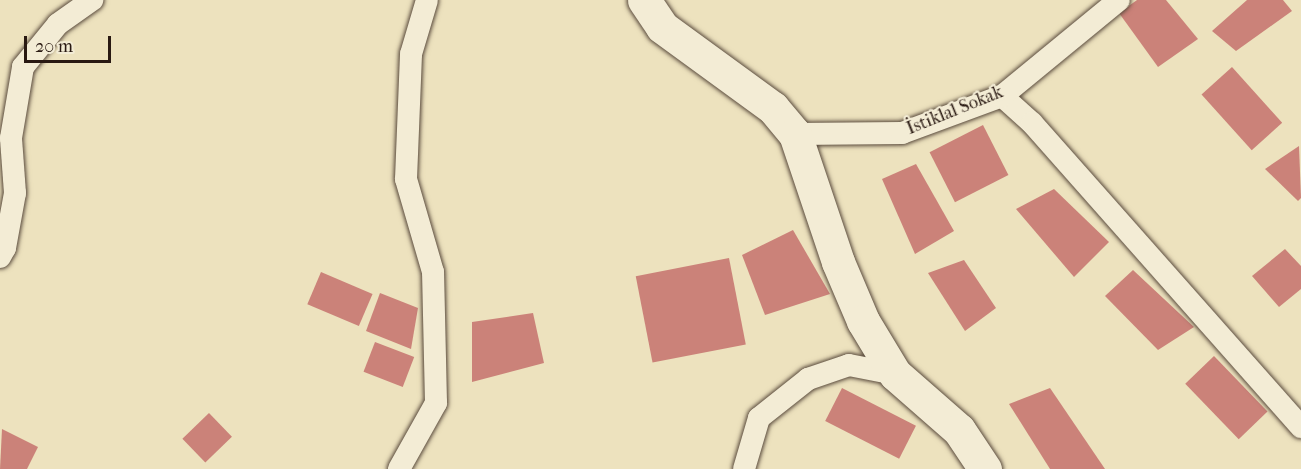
<!DOCTYPE html>
<meta charset="utf-8">
<style>
body{margin:0}
#map{position:relative;width:1301px;height:469px;overflow:hidden;background:#ede2be;font-family:"IM FELL French Canon",serif}
div>[style]{position:absolute}
[style*='--x']{left:calc(var(--x)*1px);top:calc(var(--y)*1px);width:calc(var(--w)*1px);rotate:calc(var(--a)*1deg)}
.building>*{inset:0;background:#cb8279;transform-origin:0 0}
.roads{filter:drop-shadow(0 0 2px #5a4b3d) drop-shadow(0 0 2px #5a4b3d)}
.street>*{height:22px;margin:-11px;padding:0 11px;transform-origin:11px;border-radius:11px;background:#f3ecd5}
.secondary>*{height:33px;margin:-16.5px;padding:0 16.5px;transform-origin:16.5px;border-radius:16.5px;background:#f3ecd5}
span{translate:-50% -50%;white-space:nowrap;text-align:center;line-height:1.15;-webkit-text-stroke:4.5px #f3ecd5;paint-order:stroke}
.street-label{font-size:18px;color:#291912}
.scale{position:absolute;left:24px;top:36px;width:87px;height:27px;box-sizing:border-box;border:3px solid #291912;border-top:0;padding-left:8px;font-size:18px;line-height:21px;white-space:nowrap;color:#291912;-webkit-text-stroke:4px #f3ecd5;paint-order:stroke}
</style>
<div id="map">
<div class="building">
<i style="clip-path:polygon(1137px 0,1166px 0,1198px 39px,1158px 67px,1119px 13px)"></i>
<i style="clip-path:polygon(1247px 0,1283px 0,1292px 11px,1236px 51px,1212px 31px)"></i>
<i style="left:1232px;top:67px;width:75px;height:41px;rotate:48deg"></i>
<i style="left:983px;top:125px;width:56px;height:60px;rotate:63deg"></i>
<i style="clip-path:polygon(1299px 146px,1301px 198px,1298px 201px,1265px 169px)"></i>
<i style="clip-path:polygon(916px 164px,954px 231px,915px 254px,882px 179px)"></i>
<i style="clip-path:polygon(1054px 189px,1109px 242px,1074px 277px,1016px 209px)"></i>
<i style="clip-path:polygon(793px 230px,830px 294px,765px 315px,742px 255px)"></i>
<i style="clip-path:polygon(1285px 249px,1301px 266px,1301px 289px,1279px 307px,1252px 276px)"></i>
<i style="left:729px;top:258px;width:88px;height:95px;rotate:79deg"></i>
<i style="clip-path:polygon(964px 260px,996px 308px,965px 331px,928px 273px)"></i>
<i style="clip-path:polygon(1133px 270px,1194px 327px,1158px 350px,1105px 296px)"></i>
<i style="left:321px;top:272px;width:56px;height:35px;rotate:23deg"></i>
<i style="clip-path:polygon(380px 293px,418px 308px,411px 349px,366px 331px)"></i>
<i style="clip-path:polygon(533px 313px,544px 363px,472px 382px,472px 322px)"></i>
<i style="left:375px;top:342px;width:42px;height:32px;rotate:21deg"></i>
<i style="left:1214px;top:356px;width:77px;height:40px;rotate:46deg"></i>
<i style="left:842px;top:388px;width:83px;height:37px;rotate:27deg"></i>
<i style="clip-path:polygon(1050px 388px,1105px 469px,1050px 469px,1009px 404px)"></i>
<i style="left:209px;top:413px;width:33px;height:37px;rotate:46deg"></i>
<i style="clip-path:polygon(2px 429px,38px 447px,27px 469px,0 469px)"></i>
</div>
<div class="roads">
<div class="street">
<i style="--x:1002;--y:96;--w:40;--a:42"></i>
<i style="--x:1032;--y:123;--w:406;--a:48.5"></i>
<i style="--x:795;--y:134;--w:107;--a:-0.5"></i>
<i style="--x:902;--y:133;--w:107;--a:-20.3"></i>
<i style="--x:1002;--y:96;--w:151;--a:-39.4"></i>
<i style="--x:0;--y:257;--w:10;--a:-61"></i>
<i style="--x:5;--y:248;--w:56;--a:-79.7"></i>
<i style="--x:15;--y:193;--w:55;--a:-94.2"></i>
<i style="--x:11;--y:138;--w:72;--a:-80.4"></i>
<i style="--x:23;--y:67;--w:55;--a:-50.9"></i>
<i style="--x:58;--y:24;--w:42;--a:-35.2"></i>
<i style="--x:399;--y:469;--w:76;--a:-60.7"></i>
<i style="--x:436;--y:403;--w:131;--a:-91.3"></i>
<i style="--x:433;--y:272;--w:97;--a:-106.2"></i>
<i style="--x:406;--y:179;--w:125;--a:-87.7"></i>
<i style="--x:411;--y:54;--w:56;--a:-73.5"></i>
<i style="--x:744;--y:469;--w:53;--a:-73.6"></i>
<i style="--x:759;--y:418;--w:63;--a:-38.5"></i>
<i style="--x:808;--y:379;--w:43;--a:-18.9"></i>
<i style="--x:849;--y:365;--w:47;--a:11.1"></i>
</div>
<div class="secondary">
<i style="--x:644;--y:0;--w:32;--a:56"></i>
<i style="--x:662;--y:27;--w:137;--a:36.1"></i>
<i style="--x:773;--y:108;--w:34;--a:50"></i>
<i style="--x:795;--y:134;--w:135;--a:71.4"></i>
<i style="--x:838;--y:262;--w:64;--a:67"></i>
<i style="--x:863;--y:321;--w:62;--a:58.9"></i>
<i style="--x:895;--y:374;--w:85;--a:41.2"></i>
<i style="--x:959;--y:430;--w:47;--a:56.3"></i>
</div>
</div>
<div class="street-label">
<span style="left:955px;top:111px;rotate:-22deg">İstiklal Sokak</span>
</div>
<div class="scale">20 m</div>
</div>
